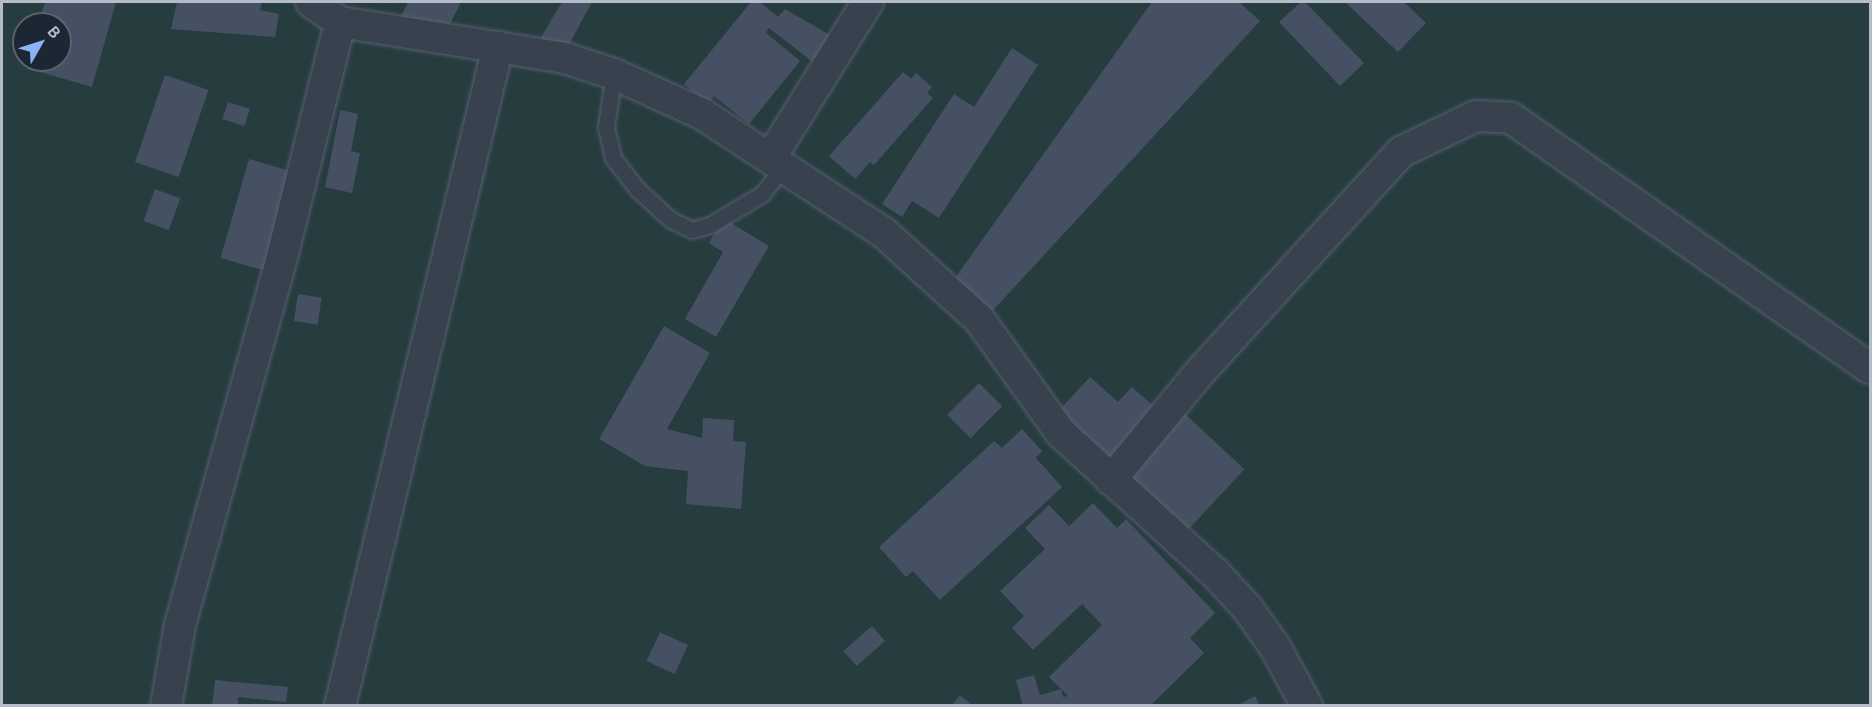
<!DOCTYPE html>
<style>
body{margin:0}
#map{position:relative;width:1872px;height:707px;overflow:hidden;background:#242f3e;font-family:Ubuntu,sans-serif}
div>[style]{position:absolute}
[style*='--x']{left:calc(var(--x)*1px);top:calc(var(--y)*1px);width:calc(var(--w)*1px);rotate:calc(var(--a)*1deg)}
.green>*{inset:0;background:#263c3f}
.building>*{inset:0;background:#455162;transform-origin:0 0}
.roads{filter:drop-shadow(0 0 2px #565f6c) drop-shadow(0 0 2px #565f6c)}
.lane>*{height:15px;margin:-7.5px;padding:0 7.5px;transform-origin:7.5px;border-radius:7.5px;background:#38414e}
.street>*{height:30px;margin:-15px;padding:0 15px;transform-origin:15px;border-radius:15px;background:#38414e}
span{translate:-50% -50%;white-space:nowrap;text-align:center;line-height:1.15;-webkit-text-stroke:4.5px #1d2633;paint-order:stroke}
.frame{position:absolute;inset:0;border:3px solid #b4bcc9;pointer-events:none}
.north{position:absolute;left:12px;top:12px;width:60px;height:60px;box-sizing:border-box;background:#1d2633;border:2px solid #59626f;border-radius:50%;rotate:51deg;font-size:16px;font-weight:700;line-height:24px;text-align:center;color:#b4bcc9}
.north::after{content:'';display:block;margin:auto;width:21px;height:27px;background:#8ab4f8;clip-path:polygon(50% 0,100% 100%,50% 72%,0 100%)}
</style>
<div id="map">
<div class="green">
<i style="clip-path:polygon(evenodd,2px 2px,1870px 2px,1870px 705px,2px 705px,2px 2px,24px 24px,60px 24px,60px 60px,24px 60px,24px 24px)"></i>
</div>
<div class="building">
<i style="clip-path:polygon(45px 2px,116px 2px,92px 87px,26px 68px,28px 60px,60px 60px,60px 24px,38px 24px)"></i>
<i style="clip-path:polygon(177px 2px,262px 2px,260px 10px,279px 14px,275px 37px,171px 29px)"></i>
<i style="clip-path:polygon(408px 2px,461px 2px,449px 26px,396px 28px)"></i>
<i style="clip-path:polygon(562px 2px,592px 2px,564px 54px,534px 49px)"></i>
<i style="clip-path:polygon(751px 2px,760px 2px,778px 17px,785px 9px,830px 35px,814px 63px,769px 28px,766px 33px,800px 61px,749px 124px,714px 96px,708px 104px,684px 84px)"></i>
<i style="clip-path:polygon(1152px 2px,1239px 2px,1260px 21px,985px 319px,950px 285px)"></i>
<i style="clip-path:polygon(1301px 2px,1305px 2px,1364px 63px,1340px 86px,1279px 22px)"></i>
<i style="clip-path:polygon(1345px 2px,1404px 2px,1426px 23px,1398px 52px)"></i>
<i style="clip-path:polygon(1012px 48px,1038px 65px,939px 218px,912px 201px,902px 217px,882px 204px,954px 94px,974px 107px)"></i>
<i style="clip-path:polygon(903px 72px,911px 79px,916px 73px,932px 87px,927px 93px,933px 98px,874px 165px,870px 162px,855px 179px,829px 156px)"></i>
<i style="left:165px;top:75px;width:46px;height:92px;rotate:19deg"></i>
<i style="left:228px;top:102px;width:23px;height:18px;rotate:18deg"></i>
<i style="clip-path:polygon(340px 110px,358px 114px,351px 151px,360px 153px,352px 193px,325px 187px)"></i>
<i style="left:249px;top:159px;width:45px;height:103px;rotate:16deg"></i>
<i style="left:155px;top:189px;width:27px;height:34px;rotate:20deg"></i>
<i style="clip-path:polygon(723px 218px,769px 246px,716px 337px,685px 319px,723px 252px,709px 243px)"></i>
<i style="left:298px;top:294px;width:24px;height:27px;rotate:9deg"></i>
<i style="clip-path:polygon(664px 326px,710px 353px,667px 429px,702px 438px,703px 418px,734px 420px,733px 441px,746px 442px,741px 509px,686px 504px,688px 471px,645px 466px,599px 439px)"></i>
<i style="clip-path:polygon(1090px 377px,1118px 402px,1132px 387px,1159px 411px,1108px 467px,1053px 417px)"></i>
<i style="left:979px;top:383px;width:33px;height:45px;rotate:45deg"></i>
<i style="left:1183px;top:412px;width:84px;height:93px;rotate:43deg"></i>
<i style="clip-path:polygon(1022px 429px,1042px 451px,1036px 458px,1062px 487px,940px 600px,913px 571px,906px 577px,879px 547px,994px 441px,1002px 448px)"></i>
<i style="clip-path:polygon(1093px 503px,1117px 528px,1126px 519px,1215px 613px,1190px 638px,1204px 653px,1150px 706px,1023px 706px,1016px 680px,1034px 675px,1040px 695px,1061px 689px,1063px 697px,1068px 696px,1049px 677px,1102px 625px,1082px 604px,1033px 650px,1012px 628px,1024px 616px,1000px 591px,1045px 549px,1025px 528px,1049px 505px,1069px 526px)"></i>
<i style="left:872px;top:626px;width:20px;height:38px;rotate:49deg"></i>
<i style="left:660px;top:632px;width:31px;height:32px;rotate:25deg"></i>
<i style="clip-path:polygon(215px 680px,288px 687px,286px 702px,238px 697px,238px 706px,212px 706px)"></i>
<i style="clip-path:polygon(960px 695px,973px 706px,951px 706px)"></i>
<i style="clip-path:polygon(1255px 696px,1260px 706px,1236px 706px)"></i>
</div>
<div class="roads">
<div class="lane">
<i style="--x:614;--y:74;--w:54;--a:98.6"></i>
<i style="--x:606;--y:127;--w:32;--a:77"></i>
<i style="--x:613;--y:158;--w:39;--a:52"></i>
<i style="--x:637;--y:189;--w:46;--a:42.4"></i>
<i style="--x:671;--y:220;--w:23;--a:25"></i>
<i style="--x:692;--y:230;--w:19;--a:-16"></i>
<i style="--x:710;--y:225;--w:61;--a:-30.8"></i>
<i style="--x:762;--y:194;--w:36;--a:-52"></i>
</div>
<div class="street">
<i style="--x:311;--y:2;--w:35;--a:35"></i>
<i style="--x:340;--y:22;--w:228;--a:9.1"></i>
<i style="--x:565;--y:58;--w:52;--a:18.1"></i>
<i style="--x:614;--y:74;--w:97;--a:24.4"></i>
<i style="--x:702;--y:114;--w:217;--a:33.2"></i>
<i style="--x:884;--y:233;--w:128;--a:42.2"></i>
<i style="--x:979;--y:319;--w:140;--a:54.3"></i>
<i style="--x:1061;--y:433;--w:210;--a:42.3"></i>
<i style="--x:1216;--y:574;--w:47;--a:47.6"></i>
<i style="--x:1248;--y:609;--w:47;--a:54.6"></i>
<i style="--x:1275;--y:647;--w:67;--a:61.5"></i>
<i style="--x:771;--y:157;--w:183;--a:-58"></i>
<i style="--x:1111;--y:480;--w:141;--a:-50.5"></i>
<i style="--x:1201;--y:371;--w:297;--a:-47.6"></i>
<i style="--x:1401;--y:152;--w:83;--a:-25.6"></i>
<i style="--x:1476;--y:116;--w:35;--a:3"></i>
<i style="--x:1511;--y:118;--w:437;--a:34.9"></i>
<i style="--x:166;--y:706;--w:82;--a:-80.2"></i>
<i style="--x:180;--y:625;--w:382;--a:-74.5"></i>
<i style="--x:282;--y:257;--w:242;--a:-76.1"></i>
<i style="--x:340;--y:706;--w:678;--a:-76.52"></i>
</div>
</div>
<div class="frame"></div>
<div class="north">B</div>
</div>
